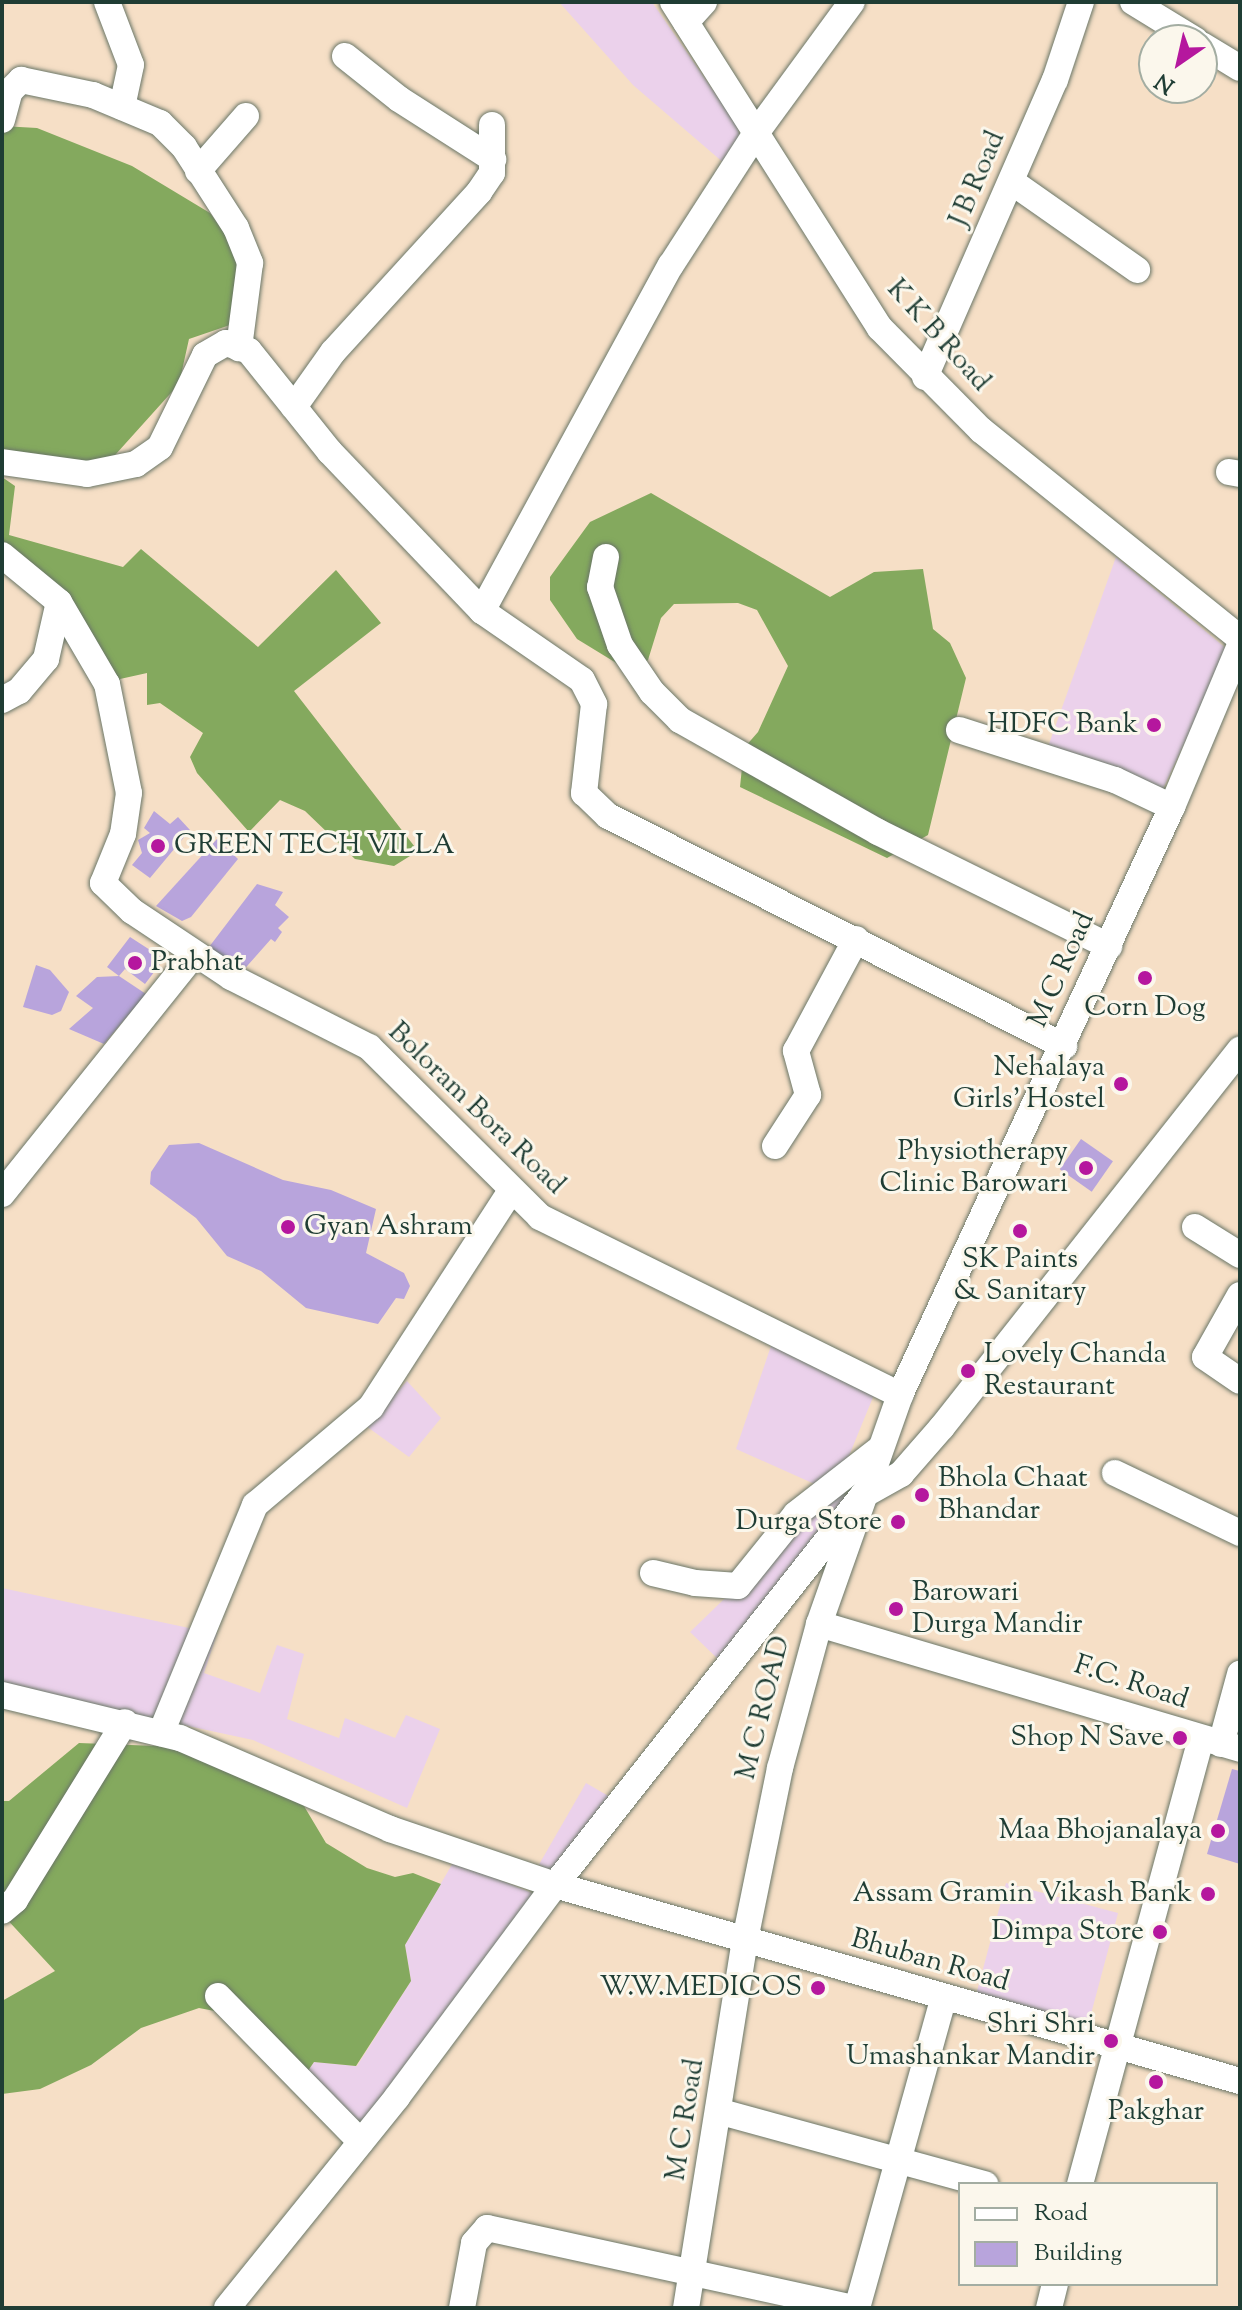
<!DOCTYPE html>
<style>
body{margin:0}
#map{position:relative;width:1242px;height:2310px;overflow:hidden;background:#f6dfc6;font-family:"Sorts Mill Goudy",serif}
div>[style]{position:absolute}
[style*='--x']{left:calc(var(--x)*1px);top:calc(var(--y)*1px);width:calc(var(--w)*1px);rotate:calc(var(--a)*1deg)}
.built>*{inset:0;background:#ebd1eb;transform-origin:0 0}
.forest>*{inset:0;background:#84a95e}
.building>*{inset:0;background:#b8a4dc;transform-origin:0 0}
.roads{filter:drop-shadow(0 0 2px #6a7667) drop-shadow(0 0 2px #6a7667)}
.minor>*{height:26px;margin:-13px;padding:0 13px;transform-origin:13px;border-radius:13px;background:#fff}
.dots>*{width:22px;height:22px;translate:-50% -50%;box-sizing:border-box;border:4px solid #fbf7ec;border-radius:50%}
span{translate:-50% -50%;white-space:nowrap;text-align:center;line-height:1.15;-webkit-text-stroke:6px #fbf7ec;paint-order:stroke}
.street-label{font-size:28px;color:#1f3d34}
.poi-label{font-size:28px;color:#1f3d34}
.right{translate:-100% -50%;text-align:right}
.left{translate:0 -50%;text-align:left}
.frame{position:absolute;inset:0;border:4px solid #1f3d34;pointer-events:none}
.legend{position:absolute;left:958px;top:2182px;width:260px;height:104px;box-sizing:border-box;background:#fbf7ec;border:2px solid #a3ada2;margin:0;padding:10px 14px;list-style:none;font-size:24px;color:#1f3d34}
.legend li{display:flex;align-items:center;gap:16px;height:40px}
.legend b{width:40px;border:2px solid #a3ada2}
.north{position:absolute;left:1138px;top:24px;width:80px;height:80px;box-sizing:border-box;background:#fbf7ec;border:2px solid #a3ada2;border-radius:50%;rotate:214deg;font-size:22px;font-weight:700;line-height:32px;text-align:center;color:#1f3d34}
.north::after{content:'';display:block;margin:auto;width:28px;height:36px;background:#b5179e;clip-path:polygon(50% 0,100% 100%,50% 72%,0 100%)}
</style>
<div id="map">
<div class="built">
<i style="clip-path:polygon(559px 2px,652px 2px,737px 125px,740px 138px,725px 164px,633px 85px)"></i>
<i style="clip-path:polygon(1116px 557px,1228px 650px,1161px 793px,1045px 755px)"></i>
<i style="clip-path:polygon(773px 1340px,878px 1385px,844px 1468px,846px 1512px,720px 1661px,690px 1632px,751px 1573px,819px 1486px,736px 1449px)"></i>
<i style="clip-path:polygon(407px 1381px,441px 1418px,409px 1457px,366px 1426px)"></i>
<i style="clip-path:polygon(2px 1588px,217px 1634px,204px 1673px,260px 1693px,277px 1645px,304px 1654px,287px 1719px,339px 1738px,345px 1718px,395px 1738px,406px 1715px,440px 1729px,407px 1808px,253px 1740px,2px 1686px)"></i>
<i style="left:586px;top:1783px;width:32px;height:94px;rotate:30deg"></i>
<i style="clip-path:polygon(454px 1861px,532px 1893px,536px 1904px,352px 2139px,299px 2084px,314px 2062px,357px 2066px,411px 1981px,405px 1945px)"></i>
<i style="left:1006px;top:1883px;width:116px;height:126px;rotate:15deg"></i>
</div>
<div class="forest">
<i style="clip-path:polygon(2px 126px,37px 128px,132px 166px,210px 213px,229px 238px,238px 261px,230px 325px,189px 339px,179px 384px,107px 464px,2px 458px)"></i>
<i style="clip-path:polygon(2px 477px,15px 486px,9px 535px,123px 567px,141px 549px,258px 647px,336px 570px,381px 623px,294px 691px,418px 851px,394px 866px,355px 859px,305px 811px,280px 800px,249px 832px,197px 773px,190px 757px,203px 733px,160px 703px,147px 705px,147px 673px,120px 679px,114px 701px,85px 628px,2px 556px)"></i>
<i style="clip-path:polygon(651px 493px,830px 597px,874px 572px,923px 569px,933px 629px,950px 643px,966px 678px,928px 835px,887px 858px,740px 787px,744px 748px,758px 732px,788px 666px,757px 610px,738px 603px,674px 604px,661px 618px,648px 660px,631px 672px,577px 639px,550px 600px,550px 577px,590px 522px)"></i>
<i style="clip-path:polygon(79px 1743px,208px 1748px,301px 1801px,326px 1843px,367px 1868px,395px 1877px,413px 1873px,441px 1884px,405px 1945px,411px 1981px,356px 2066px,314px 2062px,299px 2084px,220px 2012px,199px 2008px,141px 2028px,91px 2065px,40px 2089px,2px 2094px,2px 2001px,55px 1971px,2px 1914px,2px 1801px,9px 1801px)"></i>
</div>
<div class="building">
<i style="clip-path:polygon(154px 811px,170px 824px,178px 817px,190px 830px,150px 878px,132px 865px,142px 853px,138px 840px,150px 833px,144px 828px)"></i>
<i style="clip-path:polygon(217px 839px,238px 859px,191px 917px,182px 921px,156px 906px)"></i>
<i style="clip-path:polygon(257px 884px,283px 892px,275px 905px,289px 917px,278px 928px,282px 932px,275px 942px,271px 939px,240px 974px,206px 951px)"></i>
<i style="clip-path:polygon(130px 937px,164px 959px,145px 984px,125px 969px,119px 976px,146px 994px,104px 1044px,69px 1029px,93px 1008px,76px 996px,97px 977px,119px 976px,107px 967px)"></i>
<i style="clip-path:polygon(36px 965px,50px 970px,69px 992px,61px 1011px,52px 1015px,23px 1007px)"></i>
<i style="left:1081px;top:1139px;width:39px;height:37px;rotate:35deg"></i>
<i style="clip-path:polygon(199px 1143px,283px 1180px,331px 1190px,376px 1209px,366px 1253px,404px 1273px,410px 1286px,404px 1299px,396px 1298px,378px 1324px,306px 1308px,261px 1271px,227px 1256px,196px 1218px,150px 1184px,151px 1172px,169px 1145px)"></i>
<i style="clip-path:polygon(1232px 1769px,1240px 1771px,1240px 1864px,1207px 1854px)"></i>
</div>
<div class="roads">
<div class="minor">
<i style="--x:107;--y:2;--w:67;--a:69.1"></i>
<i style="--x:131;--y:65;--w:43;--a:102.1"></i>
<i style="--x:673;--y:2;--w:386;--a:57.6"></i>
<i style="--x:880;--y:328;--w:144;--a:45.3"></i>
<i style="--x:981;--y:430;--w:332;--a:38.8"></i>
<i style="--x:1133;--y:2;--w:73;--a:31.5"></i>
<i style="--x:686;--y:22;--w:27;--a:-48"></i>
<i style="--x:1202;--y:45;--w:44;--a:31.2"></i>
<i style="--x:345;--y:56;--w:69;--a:38.5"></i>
<i style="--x:399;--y:99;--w:112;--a:32.6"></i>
<i style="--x:2;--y:120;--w:30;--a:-75"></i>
<i style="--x:10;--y:91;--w:16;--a:-45"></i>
<i style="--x:21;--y:80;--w:74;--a:11.8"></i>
<i style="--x:93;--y:95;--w:73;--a:22.7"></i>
<i style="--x:160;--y:123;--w:34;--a:45"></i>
<i style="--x:184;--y:147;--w:96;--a:57.3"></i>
<i style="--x:236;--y:228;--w:38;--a:68"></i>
<i style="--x:250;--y:263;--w:86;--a:97.4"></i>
<i style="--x:198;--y:171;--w:73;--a:-48.9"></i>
<i style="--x:1012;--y:182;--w:153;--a:35.1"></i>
<i style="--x:925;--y:377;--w:324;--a:-66.4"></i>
<i style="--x:1055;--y:80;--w:82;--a:-71.6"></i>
<i style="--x:294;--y:407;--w:67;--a:-54.7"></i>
<i style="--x:333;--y:352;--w:217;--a:-47.6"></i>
<i style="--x:479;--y:192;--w:23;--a:-56"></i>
<i style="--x:492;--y:173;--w:48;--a:-90"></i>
<i style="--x:2;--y:462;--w:86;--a:8"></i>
<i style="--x:87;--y:474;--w:50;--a:-11.5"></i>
<i style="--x:136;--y:464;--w:29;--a:-35"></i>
<i style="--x:160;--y:447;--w:102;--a:-63.9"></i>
<i style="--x:205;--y:355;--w:24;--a:-30"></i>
<i style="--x:226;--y:343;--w:24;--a:19"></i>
<i style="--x:249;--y:351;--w:129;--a:51.3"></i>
<i style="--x:330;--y:452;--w:220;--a:46.3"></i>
<i style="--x:482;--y:611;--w:121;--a:34.6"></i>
<i style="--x:582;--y:680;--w:27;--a:63"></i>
<i style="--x:594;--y:704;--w:90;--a:96.4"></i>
<i style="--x:584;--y:793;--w:33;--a:44"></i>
<i style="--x:608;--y:816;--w:511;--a:26.77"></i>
<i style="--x:1229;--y:472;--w:11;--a:10"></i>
<i style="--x:2;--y:555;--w:74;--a:39.5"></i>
<i style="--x:59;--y:602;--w:95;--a:59.7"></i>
<i style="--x:107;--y:684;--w:111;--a:78.6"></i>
<i style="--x:129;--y:793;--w:41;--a:98.3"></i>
<i style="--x:123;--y:834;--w:53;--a:112.2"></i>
<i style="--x:103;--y:883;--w:40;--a:44"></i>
<i style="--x:132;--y:911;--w:119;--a:33.7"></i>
<i style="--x:231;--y:977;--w:155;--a:26.9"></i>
<i style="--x:369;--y:1047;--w:241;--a:44.8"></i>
<i style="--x:540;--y:1217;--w:402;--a:26.3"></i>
<i style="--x:606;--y:557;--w:31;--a:101"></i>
<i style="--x:600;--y:587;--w:61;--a:71"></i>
<i style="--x:620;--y:645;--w:57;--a:55.8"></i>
<i style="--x:652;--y:692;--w:40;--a:45"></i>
<i style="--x:680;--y:720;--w:227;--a:29.5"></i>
<i style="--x:878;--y:832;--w:258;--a:26.3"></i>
<i style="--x:482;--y:611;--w:394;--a:-61.4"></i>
<i style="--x:671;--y:265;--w:157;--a:-57.2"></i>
<i style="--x:756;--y:133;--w:162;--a:-53.8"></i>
<i style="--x:2;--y:700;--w:19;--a:-28"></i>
<i style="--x:19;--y:691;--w:42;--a:-49.8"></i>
<i style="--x:46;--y:659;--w:58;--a:-77.2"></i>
<i style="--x:959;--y:730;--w:164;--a:17.8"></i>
<i style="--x:1115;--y:780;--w:63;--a:25.3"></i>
<i style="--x:775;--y:1146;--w:61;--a:-57.1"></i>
<i style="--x:808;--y:1095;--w:46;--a:-105.3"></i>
<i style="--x:796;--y:1051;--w:127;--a:-61.8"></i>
<i style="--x:2;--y:1194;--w:307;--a:-51.3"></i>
<i style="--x:1195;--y:1227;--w:53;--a:31.9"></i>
<i style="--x:1240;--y:1295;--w:71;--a:119.4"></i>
<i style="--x:1205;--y:1357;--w:42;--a:34.4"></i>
<i style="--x:1115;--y:1473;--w:139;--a:25.6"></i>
<i style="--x:653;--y:1573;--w:43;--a:13.4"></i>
<i style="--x:695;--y:1583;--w:43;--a:4"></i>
<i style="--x:738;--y:1586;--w:92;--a:-51.1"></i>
<i style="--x:796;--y:1514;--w:103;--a:-37.9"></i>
<i style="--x:819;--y:1624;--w:439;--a:16.5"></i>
<i style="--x:2;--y:1695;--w:183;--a:13.6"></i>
<i style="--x:180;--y:1738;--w:229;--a:23.4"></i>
<i style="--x:390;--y:1829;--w:174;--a:18.7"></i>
<i style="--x:555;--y:1885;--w:712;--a:15.97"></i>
<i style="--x:161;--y:1733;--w:247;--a:-67.6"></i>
<i style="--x:255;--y:1505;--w:152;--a:-40.2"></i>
<i style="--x:371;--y:1407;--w:257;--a:-57.1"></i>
<i style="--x:1221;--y:1744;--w:73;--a:-74.8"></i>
<i style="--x:2;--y:1911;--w:17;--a:-40"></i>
<i style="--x:15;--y:1900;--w:209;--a:-58.3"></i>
<i style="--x:218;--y:1996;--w:204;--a:45.6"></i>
<i style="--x:721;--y:2112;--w:274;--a:15.3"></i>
<i style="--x:1080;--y:2184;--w:460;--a:-74.8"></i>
<i style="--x:227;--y:2308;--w:271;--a:-51.1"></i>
<i style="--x:397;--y:2097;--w:264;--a:-53.3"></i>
<i style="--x:555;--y:1885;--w:496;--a:-51.7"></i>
<i style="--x:862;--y:1496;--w:45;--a:-29.4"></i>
<i style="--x:901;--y:1474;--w:62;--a:-48.9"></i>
<i style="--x:942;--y:1427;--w:481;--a:-51.7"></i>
<i style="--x:462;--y:2308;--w:66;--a:-79.5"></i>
<i style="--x:474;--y:2243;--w:20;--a:-49"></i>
<i style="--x:487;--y:2228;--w:376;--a:12.3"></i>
<i style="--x:686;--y:2308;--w:373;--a:-80.9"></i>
<i style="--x:745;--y:1940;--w:176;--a:-78.5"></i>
<i style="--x:780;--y:1768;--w:149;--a:-74.8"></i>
<i style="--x:819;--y:1624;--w:243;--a:-70.5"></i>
<i style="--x:900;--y:1395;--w:648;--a:-65.18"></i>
<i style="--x:1172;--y:807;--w:176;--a:-67.2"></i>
<i style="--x:857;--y:2308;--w:321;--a:-74.4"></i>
<i style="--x:1049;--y:2308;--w:25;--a:-76"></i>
</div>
</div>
<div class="dots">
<i style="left:1154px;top:725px;background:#b5179e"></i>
<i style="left:158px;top:846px;background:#b5179e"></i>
<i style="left:135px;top:963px;background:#b5179e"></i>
<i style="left:1145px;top:978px;background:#b5179e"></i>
<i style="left:1121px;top:1084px;background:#b5179e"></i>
<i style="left:1086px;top:1168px;background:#b5179e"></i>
<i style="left:288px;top:1227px;background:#b5179e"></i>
<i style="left:1020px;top:1231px;background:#b5179e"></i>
<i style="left:968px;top:1371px;background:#b5179e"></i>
<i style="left:922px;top:1495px;background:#b5179e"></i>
<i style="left:898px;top:1522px;background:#b5179e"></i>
<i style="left:896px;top:1609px;background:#b5179e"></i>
<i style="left:1180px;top:1738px;background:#b5179e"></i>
<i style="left:1218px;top:1831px;background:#b5179e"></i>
<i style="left:1208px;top:1894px;background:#b5179e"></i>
<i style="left:1160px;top:1932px;background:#b5179e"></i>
<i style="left:818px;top:1988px;background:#b5179e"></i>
<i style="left:1111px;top:2041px;background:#b5179e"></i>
<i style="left:1156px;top:2082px;background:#b5179e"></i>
</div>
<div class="street-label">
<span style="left:978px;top:179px;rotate:-67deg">J B Road</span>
<span style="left:938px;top:336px;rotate:48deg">K K B Road</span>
<span style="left:1062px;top:970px;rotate:-66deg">M C Road</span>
<span style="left:476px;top:1109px;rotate:44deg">Boloram Bora Road</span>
<span style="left:1131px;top:1683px;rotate:18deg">F.C. Road</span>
<span style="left:764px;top:1708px;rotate:-76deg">M C ROAD</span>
<span style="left:930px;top:1961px;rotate:16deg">Bhuban Road</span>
<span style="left:686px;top:2120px;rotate:-81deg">M C Road</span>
</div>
<div class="poi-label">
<span class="right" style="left:1138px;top:725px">HDFC Bank</span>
<span class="left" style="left:174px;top:846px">GREEN TECH VILLA</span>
<span class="left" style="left:151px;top:963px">Prabhat</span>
<span style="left:1145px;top:1008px">Corn Dog</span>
<span class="right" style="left:1105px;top:1084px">Nehalaya<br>Girls' Hostel</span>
<span class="right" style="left:1068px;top:1168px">Physiotherapy<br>Clinic Barowari</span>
<span class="left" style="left:304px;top:1227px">Gyan Ashram</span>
<span style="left:1020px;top:1276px">SK Paints<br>&amp; Sanitary</span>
<span class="left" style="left:984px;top:1371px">Lovely Chanda<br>Restaurant</span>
<span class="left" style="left:938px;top:1495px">Bhola Chaat<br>Bhandar</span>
<span class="right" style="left:882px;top:1522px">Durga Store</span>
<span class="left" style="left:912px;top:1609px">Barowari<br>Durga Mandir</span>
<span class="right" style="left:1164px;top:1738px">Shop N Save</span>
<span class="right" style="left:1202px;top:1831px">Maa Bhojanalaya</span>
<span class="right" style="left:1192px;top:1894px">Assam Gramin Vikash Bank</span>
<span class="right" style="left:1144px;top:1932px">Dimpa Store</span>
<span class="right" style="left:802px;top:1988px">W.W.MEDICOS</span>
<span class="right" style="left:1095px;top:2041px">Shri Shri<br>Umashankar Mandir</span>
<span style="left:1156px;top:2112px">Pakghar</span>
</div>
<div class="frame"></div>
<ul class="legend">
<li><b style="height:10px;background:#fff"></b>Road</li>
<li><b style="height:22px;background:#b8a4dc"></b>Building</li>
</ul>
<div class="north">N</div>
</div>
